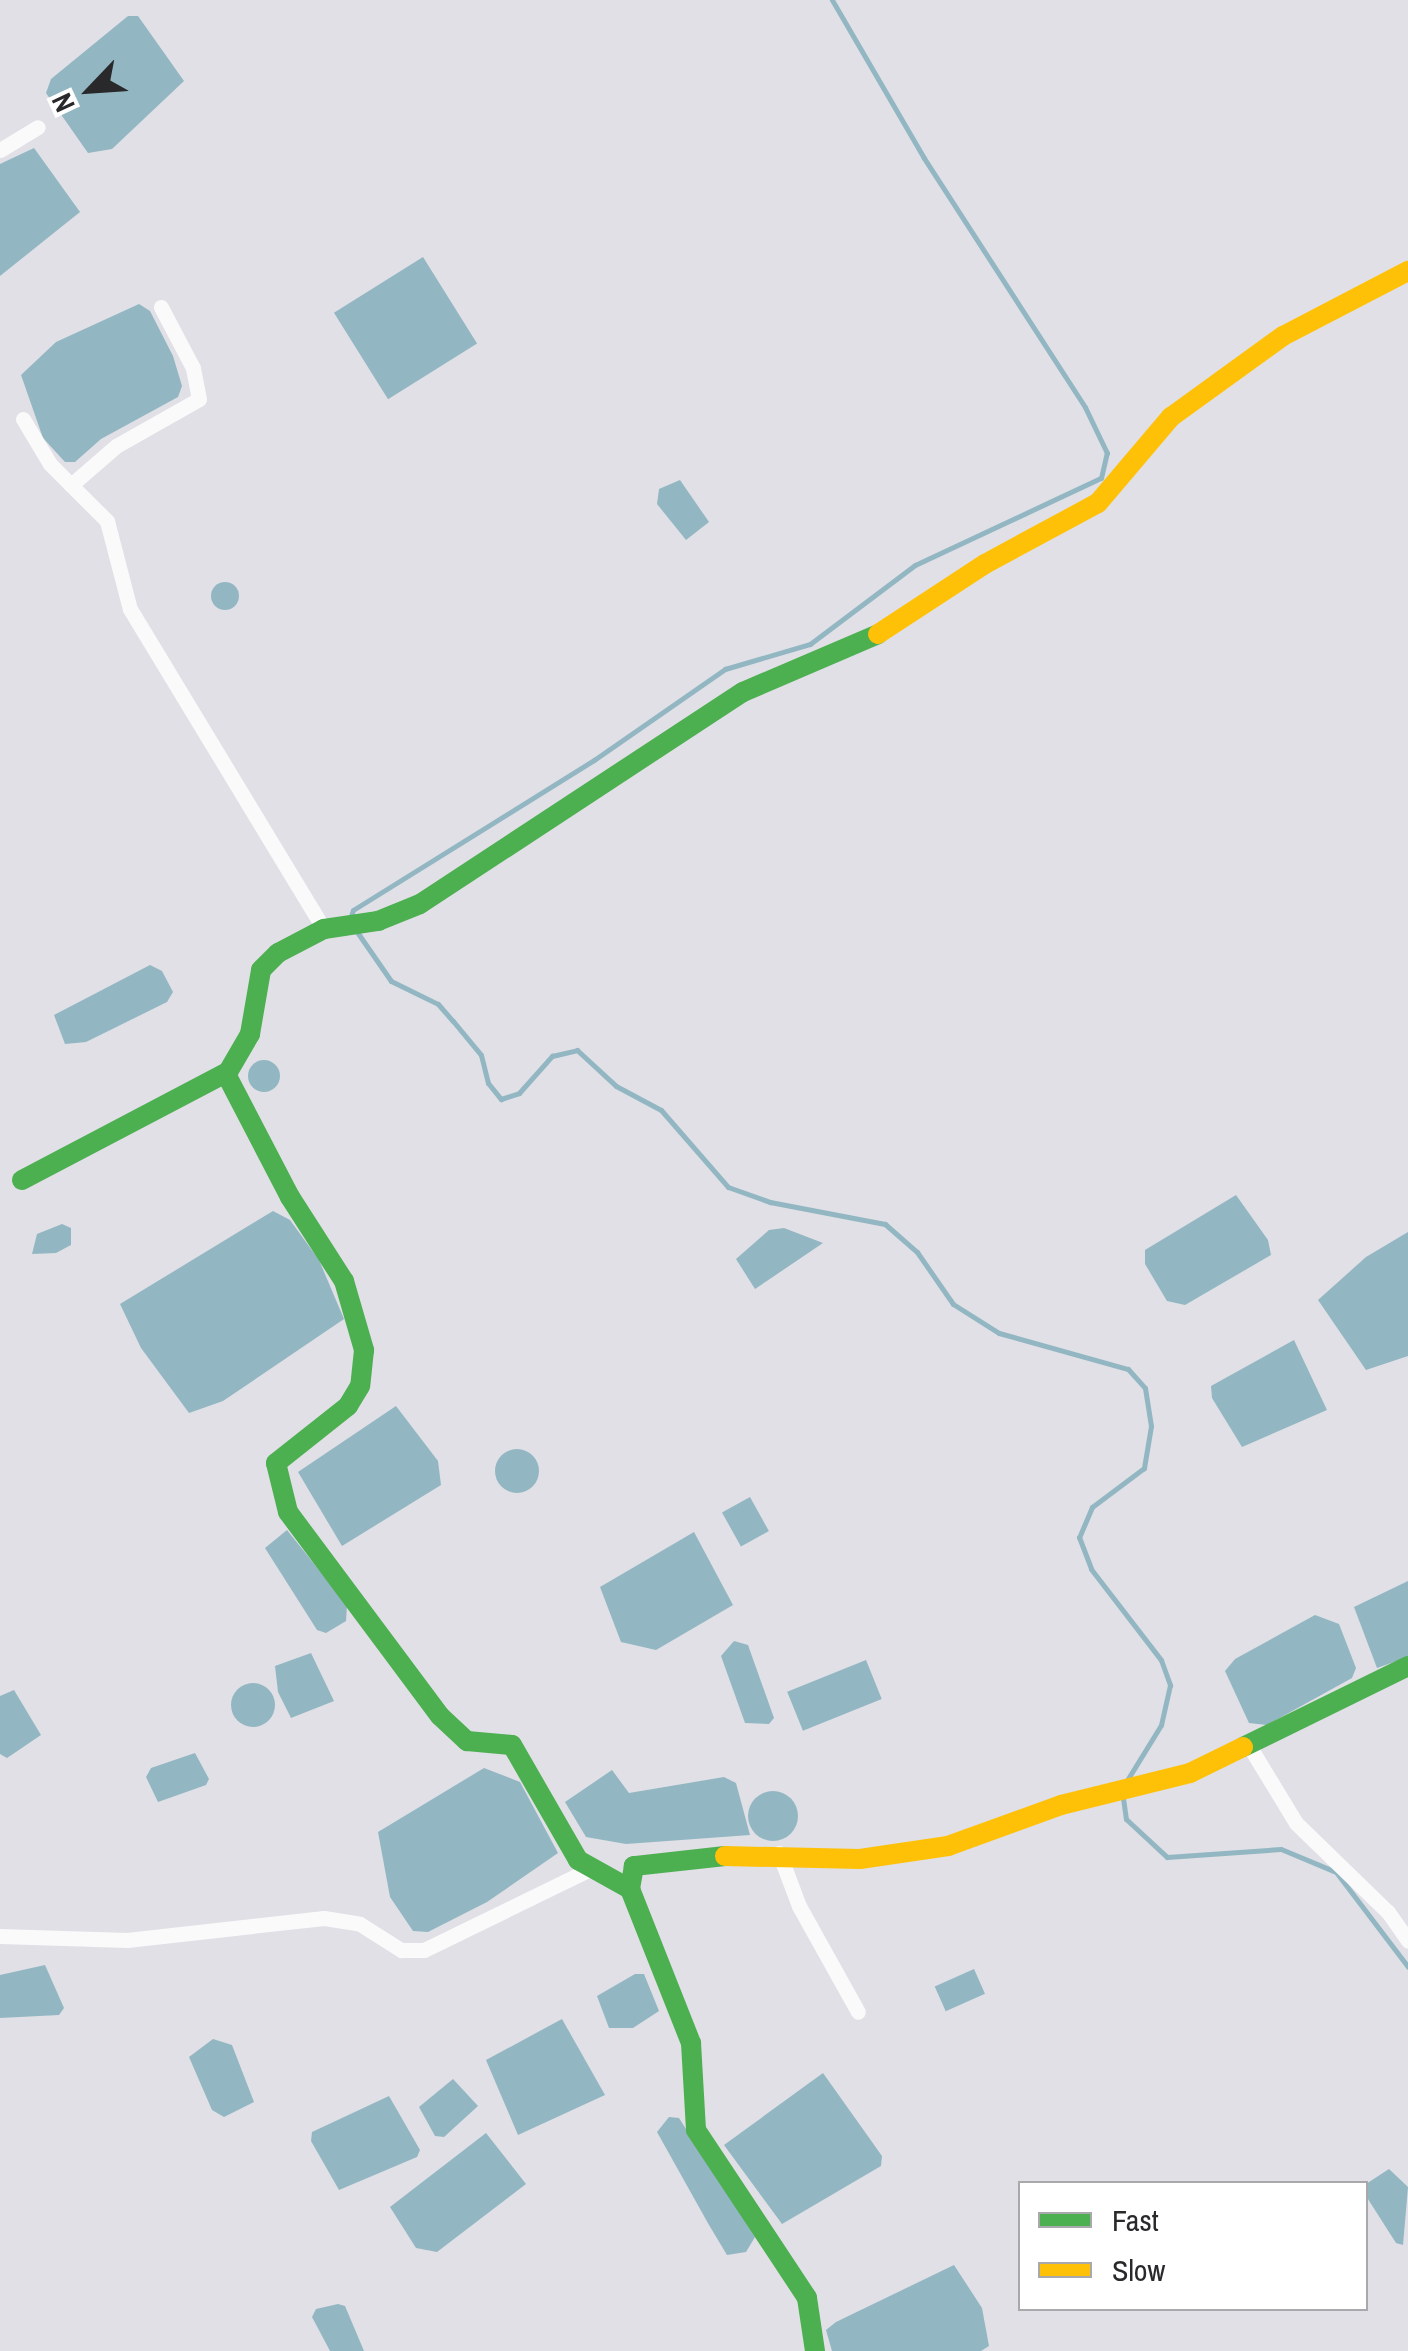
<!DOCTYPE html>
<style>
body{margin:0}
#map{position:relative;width:1408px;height:2351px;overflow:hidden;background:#e0e0e6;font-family:"Archivo Narrow",sans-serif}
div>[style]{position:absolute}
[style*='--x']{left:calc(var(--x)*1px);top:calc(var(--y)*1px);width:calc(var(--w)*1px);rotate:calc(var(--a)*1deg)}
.water>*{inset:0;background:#92b7c2;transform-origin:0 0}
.round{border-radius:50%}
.stream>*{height:5px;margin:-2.5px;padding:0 2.5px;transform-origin:2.5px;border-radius:2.5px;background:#92b7c2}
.street>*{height:15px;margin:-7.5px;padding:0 7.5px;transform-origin:7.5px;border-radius:7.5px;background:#fafafb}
.fast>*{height:20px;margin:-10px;padding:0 10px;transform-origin:10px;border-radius:10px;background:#4caf50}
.slow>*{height:20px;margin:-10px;padding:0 10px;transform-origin:10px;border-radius:10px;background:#ffc107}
span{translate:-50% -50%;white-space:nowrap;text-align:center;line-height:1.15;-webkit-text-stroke:8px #fff;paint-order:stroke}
.legend{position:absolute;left:1018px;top:2181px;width:350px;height:130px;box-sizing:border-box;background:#fff;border:2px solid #a9a9ab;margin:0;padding:12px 18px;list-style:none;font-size:30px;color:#29292c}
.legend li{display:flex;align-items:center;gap:20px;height:50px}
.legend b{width:50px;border:2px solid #a9a9ab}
.north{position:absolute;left:40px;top:40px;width:100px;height:100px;-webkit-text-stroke:8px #fff;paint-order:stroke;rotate:245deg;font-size:28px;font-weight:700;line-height:40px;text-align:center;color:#29292c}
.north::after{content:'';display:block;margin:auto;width:35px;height:45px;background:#29292c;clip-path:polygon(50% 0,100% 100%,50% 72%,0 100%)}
</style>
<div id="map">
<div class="water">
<i style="clip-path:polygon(128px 16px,138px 16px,184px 81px,112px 149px,88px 153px,46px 93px,51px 79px)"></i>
<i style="clip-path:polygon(34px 148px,80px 212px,0 276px,0 164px)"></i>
<i style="left:423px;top:257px;width:102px;height:105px;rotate:58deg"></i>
<i style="clip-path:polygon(139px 304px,150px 311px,173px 356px,182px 386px,178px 397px,101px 439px,75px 462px,65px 462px,43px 438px,21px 375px,56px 342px)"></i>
<i style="clip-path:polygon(680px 480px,709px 522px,686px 540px,657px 504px,659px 489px)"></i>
<i class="round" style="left:211px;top:582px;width:28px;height:28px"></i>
<i style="clip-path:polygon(150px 965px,162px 971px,173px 992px,167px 1002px,86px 1042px,65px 1044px,54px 1015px)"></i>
<i class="round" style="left:248px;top:1060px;width:32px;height:32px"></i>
<i style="clip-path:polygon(1236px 1195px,1268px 1240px,1271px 1255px,1185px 1305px,1167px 1301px,1145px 1264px,1145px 1250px)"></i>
<i style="clip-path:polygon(273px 1211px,290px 1220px,319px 1260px,344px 1319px,223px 1401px,189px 1413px,141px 1348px,120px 1304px)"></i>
<i style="clip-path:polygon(62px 1224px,71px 1228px,71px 1245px,56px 1253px,32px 1254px,37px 1234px)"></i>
<i style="clip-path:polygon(784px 1228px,823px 1243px,755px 1289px,736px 1259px,769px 1230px)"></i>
<i style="clip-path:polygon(1408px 1232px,1408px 1356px,1366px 1370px,1318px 1300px,1366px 1257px)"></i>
<i style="clip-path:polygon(1294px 1340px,1327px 1410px,1242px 1447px,1212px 1398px,1211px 1386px)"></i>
<i style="clip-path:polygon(396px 1406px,438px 1461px,441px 1485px,342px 1546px,298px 1472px)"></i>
<i class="round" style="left:495px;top:1449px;width:44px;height:44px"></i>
<i style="left:750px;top:1497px;width:39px;height:32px;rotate:61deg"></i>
<i style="clip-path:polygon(287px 1530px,347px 1605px,346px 1621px,326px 1633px,317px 1630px,265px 1548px)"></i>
<i style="clip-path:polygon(694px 1532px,733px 1605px,656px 1650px,621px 1642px,600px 1587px)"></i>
<i style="clip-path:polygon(1408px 1581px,1408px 1657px,1377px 1668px,1354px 1607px)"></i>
<i style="clip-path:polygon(1315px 1615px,1339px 1624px,1356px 1668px,1352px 1678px,1267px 1725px,1249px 1723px,1225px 1671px,1235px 1659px)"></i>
<i style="clip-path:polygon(734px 1641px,748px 1645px,774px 1718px,769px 1724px,745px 1723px,721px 1656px)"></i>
<i style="clip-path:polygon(311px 1653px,334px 1701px,291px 1718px,278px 1692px,275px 1666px)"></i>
<i style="left:866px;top:1660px;width:42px;height:85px;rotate:68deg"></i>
<i class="round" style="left:231px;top:1683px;width:44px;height:44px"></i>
<i style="clip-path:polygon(14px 1690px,41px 1735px,7px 1758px,0 1754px,0 1696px)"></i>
<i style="clip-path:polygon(195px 1753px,209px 1779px,206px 1785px,158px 1802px,146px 1777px,151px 1768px)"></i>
<i style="clip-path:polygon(484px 1768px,520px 1782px,558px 1853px,487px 1902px,428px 1932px,413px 1931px,390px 1897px,378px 1832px)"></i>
<i style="clip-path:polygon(612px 1770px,629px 1793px,724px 1777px,736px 1783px,750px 1835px,626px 1844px,586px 1837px,565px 1802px)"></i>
<i class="round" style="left:748px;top:1791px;width:50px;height:50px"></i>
<i style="clip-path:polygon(45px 1965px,64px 2008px,59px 2015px,0 2018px,0 1975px)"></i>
<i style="left:974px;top:1969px;width:27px;height:43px;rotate:66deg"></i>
<i style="clip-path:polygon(635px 1974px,644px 1974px,659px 2011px,633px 2028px,609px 2028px,597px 1996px)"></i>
<i style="clip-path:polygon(562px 2019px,605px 2095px,518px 2135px,486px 2060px)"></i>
<i style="clip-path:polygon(213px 2039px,232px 2045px,254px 2102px,224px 2117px,212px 2110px,189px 2057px)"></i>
<i style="clip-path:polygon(823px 2073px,882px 2156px,881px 2166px,782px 2224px,724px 2145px)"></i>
<i style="clip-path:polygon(453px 2079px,478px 2106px,444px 2137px,435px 2136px,419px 2107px)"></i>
<i style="clip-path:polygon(389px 2096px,420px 2150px,417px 2157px,339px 2190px,311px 2141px,312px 2132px)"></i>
<i style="clip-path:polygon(669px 2117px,679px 2118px,755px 2237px,746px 2252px,727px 2255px,709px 2225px,657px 2132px)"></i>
<i style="clip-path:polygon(486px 2133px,526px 2184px,437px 2252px,416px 2248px,390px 2207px)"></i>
<i style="clip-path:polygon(1389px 2169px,1408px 2187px,1403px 2245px,1396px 2243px,1366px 2196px,1366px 2184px)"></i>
<i style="clip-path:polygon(954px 2265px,982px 2308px,989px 2346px,981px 2351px,832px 2351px,826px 2330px,836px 2322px)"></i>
<i style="clip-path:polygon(338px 2304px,345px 2306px,364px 2351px,330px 2351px,312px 2317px,316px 2309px)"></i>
</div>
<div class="stream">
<i style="--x:350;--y:919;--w:9;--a:-72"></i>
<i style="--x:353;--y:910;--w:284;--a:-31.9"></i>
<i style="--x:594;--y:760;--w:160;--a:-34.8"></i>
<i style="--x:725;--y:669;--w:89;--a:-16.4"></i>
<i style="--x:810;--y:644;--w:131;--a:-37"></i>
<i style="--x:915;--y:565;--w:205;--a:-25.1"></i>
<i style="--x:1101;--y:478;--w:26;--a:-77"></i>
<i style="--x:1107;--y:453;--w:51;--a:-115.6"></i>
<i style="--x:1085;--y:407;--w:297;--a:-122.9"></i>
<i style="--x:924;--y:158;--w:183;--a:-120.2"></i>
<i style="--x:355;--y:929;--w:63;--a:55.3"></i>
<i style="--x:391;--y:981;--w:52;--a:26.1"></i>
<i style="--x:438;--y:1004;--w:23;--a:49"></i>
<i style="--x:453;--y:1021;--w:44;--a:50.5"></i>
<i style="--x:481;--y:1055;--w:29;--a:76"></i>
<i style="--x:488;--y:1083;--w:21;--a:51"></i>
<i style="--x:501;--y:1099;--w:19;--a:-18"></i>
<i style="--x:519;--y:1093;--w:50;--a:-48.3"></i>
<i style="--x:552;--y:1056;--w:26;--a:-13"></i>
<i style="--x:577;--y:1050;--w:53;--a:42.7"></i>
<i style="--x:616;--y:1086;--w:51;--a:28.1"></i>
<i style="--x:661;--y:1110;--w:102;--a:49"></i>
<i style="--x:728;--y:1187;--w:45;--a:19.7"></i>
<i style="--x:770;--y:1202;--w:117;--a:10.8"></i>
<i style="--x:885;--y:1224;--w:43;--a:41.2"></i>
<i style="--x:917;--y:1252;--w:63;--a:55.3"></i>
<i style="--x:953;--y:1304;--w:54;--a:32.2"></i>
<i style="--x:999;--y:1333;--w:134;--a:15.6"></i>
<i style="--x:1128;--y:1369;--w:25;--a:48"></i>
<i style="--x:1145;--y:1388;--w:38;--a:81"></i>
<i style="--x:1151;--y:1426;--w:43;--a:99.5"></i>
<i style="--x:1144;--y:1468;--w:65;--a:143.1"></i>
<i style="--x:1092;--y:1507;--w:33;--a:113"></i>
<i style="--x:1079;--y:1537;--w:34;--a:69"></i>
<i style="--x:1091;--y:1569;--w:115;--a:52.4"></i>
<i style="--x:1161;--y:1660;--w:27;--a:70"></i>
<i style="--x:1170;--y:1685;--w:41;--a:102.7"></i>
<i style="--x:1161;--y:1725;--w:67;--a:121.6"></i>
<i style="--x:1123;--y:1798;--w:21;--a:82"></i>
<i style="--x:1126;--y:1819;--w:56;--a:42.8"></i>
<i style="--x:1167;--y:1857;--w:114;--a:-4"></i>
<i style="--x:1281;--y:1849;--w:60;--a:22.7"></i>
<i style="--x:1336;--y:1872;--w:119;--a:52.8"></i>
</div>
<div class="street">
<i style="--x:0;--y:150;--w:44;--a:-31.2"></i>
<i style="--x:23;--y:419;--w:52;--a:59"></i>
<i style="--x:50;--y:464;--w:81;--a:45"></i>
<i style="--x:107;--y:521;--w:91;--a:75.4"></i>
<i style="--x:130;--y:609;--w:374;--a:58.8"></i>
<i style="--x:71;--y:485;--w:60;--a:-40.9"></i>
<i style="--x:116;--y:446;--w:95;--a:-29.5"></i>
<i style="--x:199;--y:399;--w:32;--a:-101"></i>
<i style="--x:193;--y:368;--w:69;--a:-117.7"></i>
<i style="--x:1248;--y:1744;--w:92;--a:58.7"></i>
<i style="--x:1296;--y:1823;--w:128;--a:44.1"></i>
<i style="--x:1388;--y:1912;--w:35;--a:55"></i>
<i style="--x:779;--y:1853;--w:57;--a:69.3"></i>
<i style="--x:799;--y:1906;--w:121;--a:60.9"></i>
<i style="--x:0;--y:1936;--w:127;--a:1.8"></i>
<i style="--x:127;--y:1940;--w:198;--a:-6.4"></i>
<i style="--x:324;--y:1918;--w:36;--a:9"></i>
<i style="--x:360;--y:1924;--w:49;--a:32.4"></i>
<i style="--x:401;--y:1950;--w:23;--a:0"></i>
<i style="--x:424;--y:1950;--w:182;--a:-26"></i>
</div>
<div class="fast">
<i style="--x:226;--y:1074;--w:139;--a:62.5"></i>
<i style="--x:290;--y:1197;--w:100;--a:57.3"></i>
<i style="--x:344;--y:1281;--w:72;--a:73.8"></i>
<i style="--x:364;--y:1350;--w:36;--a:96"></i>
<i style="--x:360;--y:1386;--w:23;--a:121"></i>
<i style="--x:348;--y:1406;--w:92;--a:141.6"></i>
<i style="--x:276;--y:1463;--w:50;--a:76.2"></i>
<i style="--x:288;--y:1512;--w:254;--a:53.3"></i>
<i style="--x:440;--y:1716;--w:37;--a:43"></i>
<i style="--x:467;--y:1741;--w:45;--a:5.1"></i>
<i style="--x:512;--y:1745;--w:133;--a:60.1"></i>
<i style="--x:578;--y:1860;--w:60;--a:29.1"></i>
<i style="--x:22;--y:1180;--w:233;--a:-27.7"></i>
<i style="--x:228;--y:1072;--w:44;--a:-59.9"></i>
<i style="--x:250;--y:1034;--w:65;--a:-80.2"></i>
<i style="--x:261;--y:970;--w:24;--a:-45"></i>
<i style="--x:278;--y:953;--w:52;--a:-27.6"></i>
<i style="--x:324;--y:929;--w:55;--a:-8.4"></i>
<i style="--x:378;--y:921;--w:45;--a:-22"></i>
<i style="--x:420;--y:904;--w:386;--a:-33.3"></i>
<i style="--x:743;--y:692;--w:147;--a:-23.2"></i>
<i style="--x:1243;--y:1747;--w:184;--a:-26.1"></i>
<i style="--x:725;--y:1856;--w:92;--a:173.7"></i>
<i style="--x:634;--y:1866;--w:23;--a:100"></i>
<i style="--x:630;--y:1889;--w:166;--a:68.4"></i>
<i style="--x:691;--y:2043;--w:87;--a:86.7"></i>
<i style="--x:696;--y:2130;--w:201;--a:56.5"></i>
<i style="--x:807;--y:2298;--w:54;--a:81.4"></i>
</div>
<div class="slow">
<i style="--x:878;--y:634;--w:128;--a:-33.2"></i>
<i style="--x:985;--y:564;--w:128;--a:-28.4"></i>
<i style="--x:1098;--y:503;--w:113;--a:-49.7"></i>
<i style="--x:1171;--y:417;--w:138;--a:-35.9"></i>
<i style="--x:1283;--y:336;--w:141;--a:-27.5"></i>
<i style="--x:725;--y:1856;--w:135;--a:1.3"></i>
<i style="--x:860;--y:1859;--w:89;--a:-8.4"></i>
<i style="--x:948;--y:1846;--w:120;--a:-19.9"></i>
<i style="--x:1061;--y:1805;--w:133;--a:-13.9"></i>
<i style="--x:1190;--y:1773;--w:59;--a:-26.1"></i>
</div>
<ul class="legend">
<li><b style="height:12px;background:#4caf50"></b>Fast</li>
<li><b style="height:12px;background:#ffc107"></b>Slow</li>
</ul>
<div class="north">N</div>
</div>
